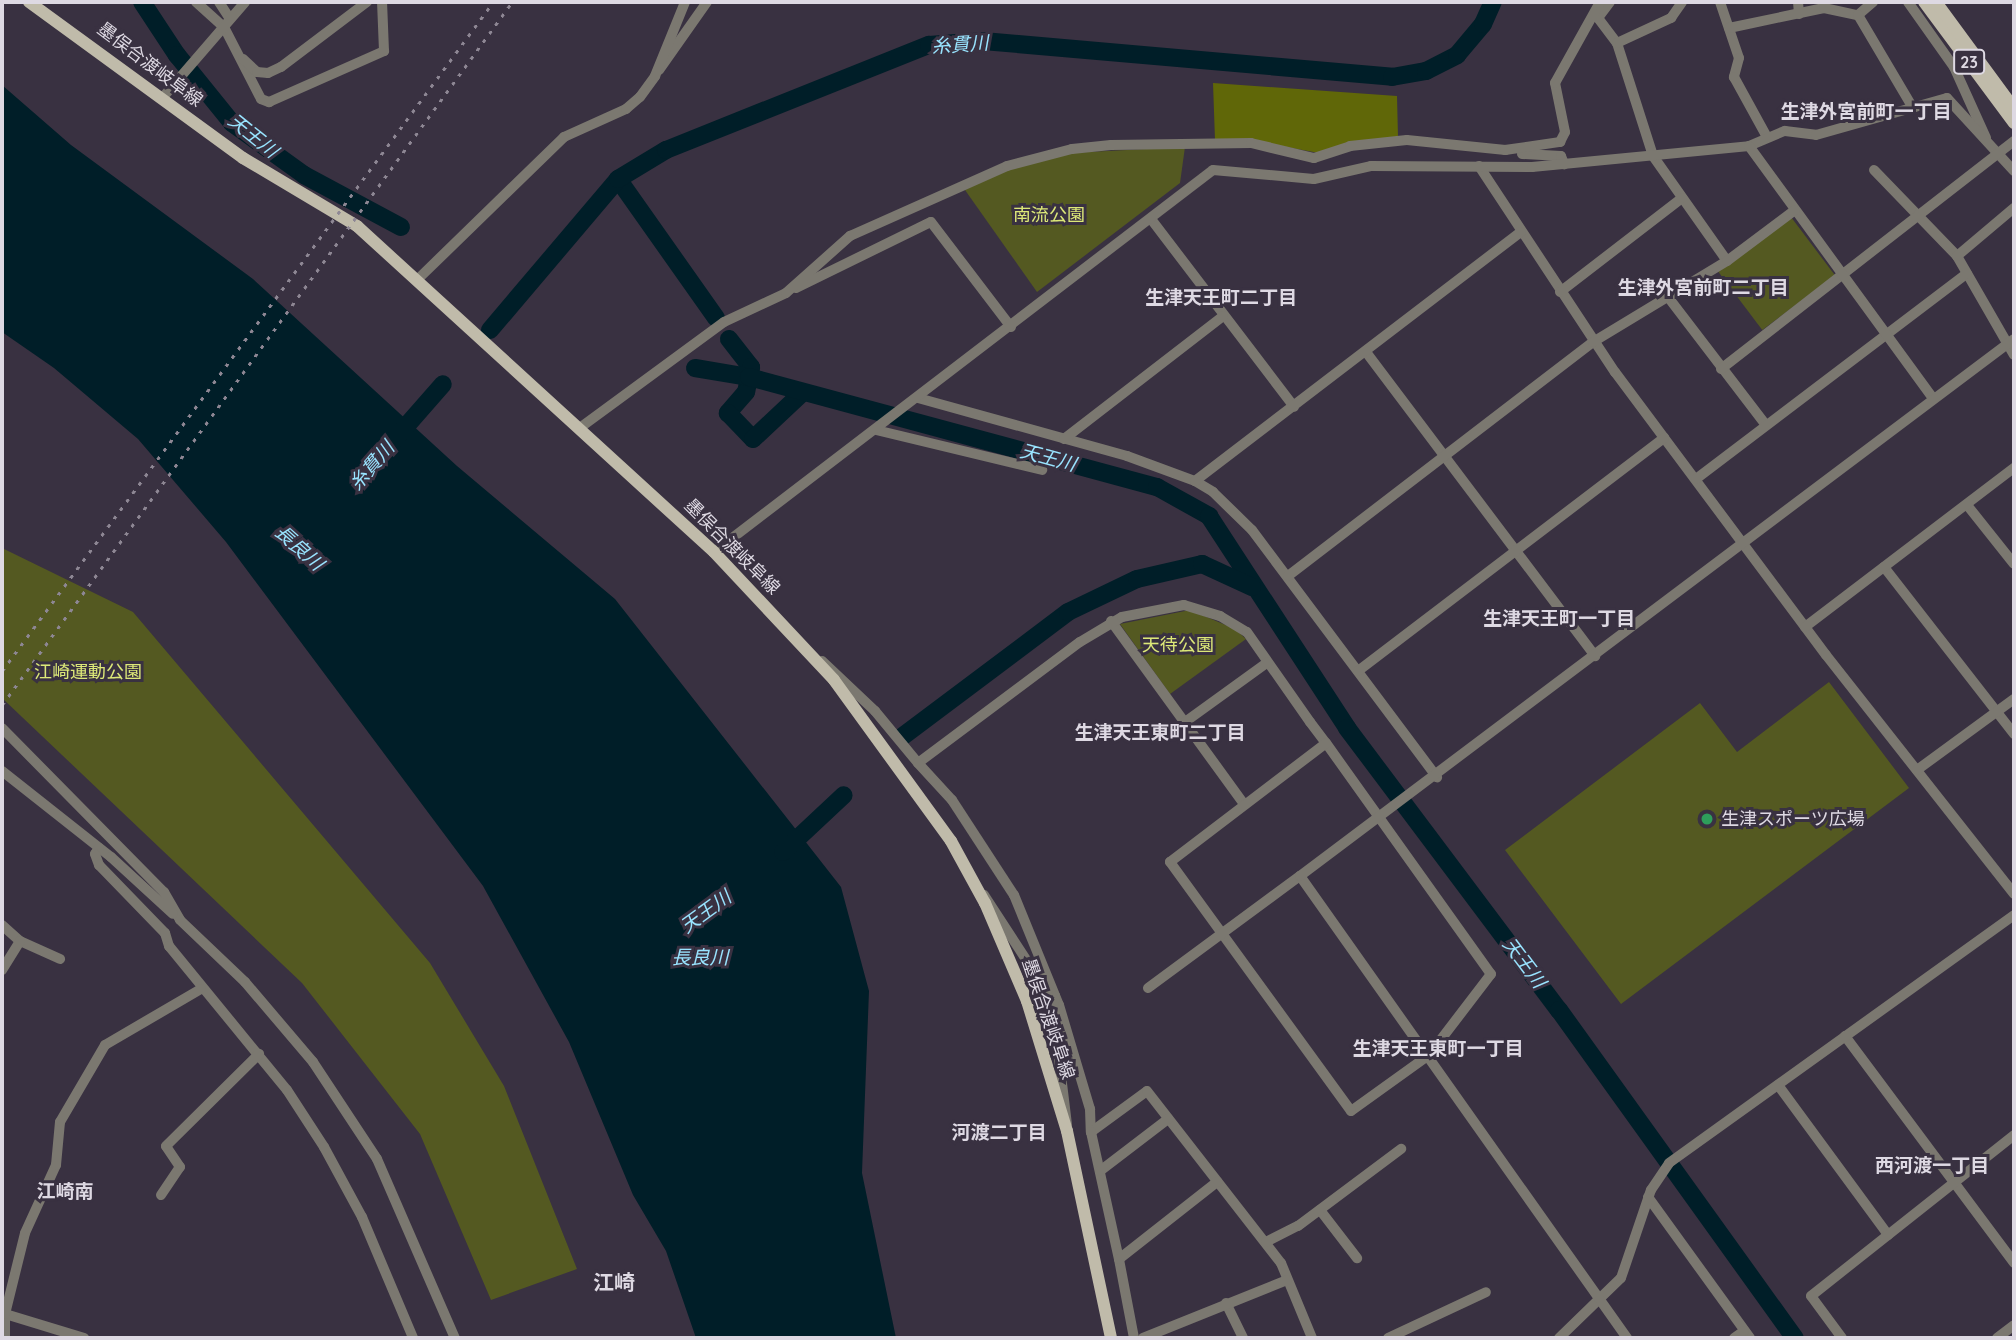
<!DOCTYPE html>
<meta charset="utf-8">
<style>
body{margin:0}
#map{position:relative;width:2016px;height:1340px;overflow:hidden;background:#393141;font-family:Quicksand,"Noto Sans JP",sans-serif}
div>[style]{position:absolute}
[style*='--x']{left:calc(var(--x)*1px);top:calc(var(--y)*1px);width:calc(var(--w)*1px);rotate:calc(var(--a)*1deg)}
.green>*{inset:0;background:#545921;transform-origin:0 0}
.forest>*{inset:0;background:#606708}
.water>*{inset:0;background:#001e28}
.river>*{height:18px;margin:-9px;padding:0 9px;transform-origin:9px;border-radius:9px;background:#001e28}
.minor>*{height:10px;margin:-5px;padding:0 5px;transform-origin:5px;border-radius:5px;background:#7b7870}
.major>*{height:12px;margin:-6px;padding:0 6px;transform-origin:6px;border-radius:6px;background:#c0bbaa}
.rail>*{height:2.5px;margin-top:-1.25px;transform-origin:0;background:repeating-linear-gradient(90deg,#8e8794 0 3.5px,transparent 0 10.5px)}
.dots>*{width:19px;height:19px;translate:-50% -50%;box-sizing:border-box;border:4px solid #393141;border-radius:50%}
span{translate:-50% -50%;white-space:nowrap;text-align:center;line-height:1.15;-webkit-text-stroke:6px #393141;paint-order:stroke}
.shield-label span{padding:2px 5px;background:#393141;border:2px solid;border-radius:5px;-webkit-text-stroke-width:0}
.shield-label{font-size:16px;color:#ded9e3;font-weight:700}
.street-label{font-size:18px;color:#ded9e3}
.park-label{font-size:18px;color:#dce878}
.poi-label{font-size:18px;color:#ded9e3}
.left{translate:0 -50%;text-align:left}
.water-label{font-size:19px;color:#99e4ff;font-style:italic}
.neighbourhood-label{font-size:19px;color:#ded9e3;font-weight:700}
.quarter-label{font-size:21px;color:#ded9e3;font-weight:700}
.frame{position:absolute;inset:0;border:4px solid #ded9e3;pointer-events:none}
</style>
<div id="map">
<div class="green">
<i style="clip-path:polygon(1185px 147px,1180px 183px,1037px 292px,965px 190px,994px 173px,1069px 153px)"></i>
<i style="left:1791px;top:217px;width:73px;height:91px;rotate:53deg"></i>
<i style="clip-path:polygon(2px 548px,133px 612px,430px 963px,504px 1086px,577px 1269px,491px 1300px,420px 1134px,302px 983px,2px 698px)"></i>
<i style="clip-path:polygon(1190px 610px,1235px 629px,1246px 639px,1170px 694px,1120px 624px)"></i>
<i style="clip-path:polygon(1829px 682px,1909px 788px,1621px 1004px,1505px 850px,1700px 703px,1737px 752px)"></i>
</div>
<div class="forest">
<i style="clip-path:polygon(1213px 83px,1397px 96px,1398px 137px,1350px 142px,1319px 153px,1248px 140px,1215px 140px)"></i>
</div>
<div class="water">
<i style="clip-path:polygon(2px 85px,71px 145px,253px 279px,457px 466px,615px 599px,841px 887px,869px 991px,862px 1173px,896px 1338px,696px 1338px,666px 1251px,633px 1195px,569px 1042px,483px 886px,226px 542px,138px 439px,54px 368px,2px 332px)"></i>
</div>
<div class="river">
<i style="--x:142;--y:2;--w:64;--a:56.6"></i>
<i style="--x:177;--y:55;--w:87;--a:51"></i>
<i style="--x:232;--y:123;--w:89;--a:35.8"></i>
<i style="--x:304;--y:175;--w:110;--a:28.2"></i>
<i style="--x:618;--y:179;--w:170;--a:54.8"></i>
<i style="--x:490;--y:330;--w:198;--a:-49.7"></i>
<i style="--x:618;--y:179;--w:56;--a:-31.1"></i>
<i style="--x:666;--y:150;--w:283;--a:-21.8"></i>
<i style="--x:929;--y:45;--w:54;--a:-4.2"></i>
<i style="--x:983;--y:41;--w:411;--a:5"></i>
<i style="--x:1392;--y:77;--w:35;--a:-10"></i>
<i style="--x:1426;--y:71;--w:35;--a:-27"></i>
<i style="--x:1457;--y:55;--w:40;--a:-50"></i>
<i style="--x:1483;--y:24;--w:24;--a:-66"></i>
<i style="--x:729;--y:339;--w:36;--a:52"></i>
<i style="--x:751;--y:367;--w:25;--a:101"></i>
<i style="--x:746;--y:392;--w:28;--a:131"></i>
<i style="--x:728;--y:413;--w:36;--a:46"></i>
<i style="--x:753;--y:439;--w:66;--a:-43.2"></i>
<i style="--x:695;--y:368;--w:55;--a:9.5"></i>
<i style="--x:749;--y:377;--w:423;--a:15.1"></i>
<i style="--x:1157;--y:487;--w:60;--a:29.1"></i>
<i style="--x:1209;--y:516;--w:253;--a:56.9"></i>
<i style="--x:1347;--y:728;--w:353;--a:53.1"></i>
<i style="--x:1559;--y:1010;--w:404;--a:54.3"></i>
<i style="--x:394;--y:440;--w:74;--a:-48.8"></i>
<i style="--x:903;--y:736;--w:206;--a:-36.9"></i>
<i style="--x:1068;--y:612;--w:76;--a:-25.6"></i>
<i style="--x:1137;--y:579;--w:67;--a:-13"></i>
<i style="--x:1202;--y:564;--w:55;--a:24.7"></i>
<i style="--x:783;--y:852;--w:83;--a:-43.1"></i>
</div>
<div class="minor">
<i style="--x:196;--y:2;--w:38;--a:42"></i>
<i style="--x:224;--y:27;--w:81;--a:62.8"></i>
<i style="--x:261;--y:99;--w:9;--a:21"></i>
<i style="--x:269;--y:102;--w:126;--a:-23.9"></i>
<i style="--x:384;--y:51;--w:49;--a:-92.3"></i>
<i style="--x:219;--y:2;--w:20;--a:57"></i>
<i style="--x:1610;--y:2;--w:20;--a:127"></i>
<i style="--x:1598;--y:18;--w:31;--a:53"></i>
<i style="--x:1617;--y:43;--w:119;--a:72.3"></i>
<i style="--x:1653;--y:156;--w:128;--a:54.8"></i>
<i style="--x:1720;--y:2;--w:59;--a:71.3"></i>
<i style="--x:1739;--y:58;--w:20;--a:105"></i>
<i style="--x:1734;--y:77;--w:68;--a:61.2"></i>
<i style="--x:1798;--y:2;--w:12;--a:85"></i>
<i style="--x:1908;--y:2;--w:80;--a:54.7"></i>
<i style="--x:1954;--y:67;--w:78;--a:65.7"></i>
<i style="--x:1858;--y:15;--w:20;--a:-41"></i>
<i style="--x:1729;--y:28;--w:97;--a:-11.9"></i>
<i style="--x:1824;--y:8;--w:35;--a:12"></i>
<i style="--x:1858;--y:15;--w:108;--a:59.4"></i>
<i style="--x:1617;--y:43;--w:60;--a:-24.8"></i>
<i style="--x:1671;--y:18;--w:19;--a:-55"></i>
<i style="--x:243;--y:59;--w:19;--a:43"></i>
<i style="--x:257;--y:72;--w:11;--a:5"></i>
<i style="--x:268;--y:73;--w:14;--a:-25"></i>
<i style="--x:281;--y:67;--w:108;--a:-37.1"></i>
<i style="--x:659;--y:70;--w:83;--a:-54.8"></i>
<i style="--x:164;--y:96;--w:124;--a:-49.2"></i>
<i style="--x:1749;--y:146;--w:39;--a:-23"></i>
<i style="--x:1785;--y:131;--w:31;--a:7"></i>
<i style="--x:1816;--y:135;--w:136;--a:-15.8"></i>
<i style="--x:1947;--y:98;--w:99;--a:47.5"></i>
<i style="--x:1522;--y:154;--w:39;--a:3"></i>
<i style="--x:1561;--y:156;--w:9;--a:69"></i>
<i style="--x:1479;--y:166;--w:247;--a:56.6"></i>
<i style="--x:1615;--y:372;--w:353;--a:53.3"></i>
<i style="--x:1826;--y:655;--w:304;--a:51.8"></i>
<i style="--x:1874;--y:170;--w:120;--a:46"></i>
<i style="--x:1957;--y:256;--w:114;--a:60.1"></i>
<i style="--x:1151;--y:219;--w:236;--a:52.7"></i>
<i style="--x:1957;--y:256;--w:75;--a:-40.1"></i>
<i style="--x:417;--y:280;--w:205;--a:-44.2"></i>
<i style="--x:564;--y:137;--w:68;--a:-24.3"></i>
<i style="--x:626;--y:109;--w:18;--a:-41"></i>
<i style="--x:640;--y:97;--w:26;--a:-54"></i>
<i style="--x:655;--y:76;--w:80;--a:-67.9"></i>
<i style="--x:796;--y:288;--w:150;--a:-26.1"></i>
<i style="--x:931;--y:222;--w:132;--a:52.7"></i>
<i style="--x:1560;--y:292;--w:154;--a:-37.6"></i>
<i style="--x:1668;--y:297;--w:161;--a:52.6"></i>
<i style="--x:1366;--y:352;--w:381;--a:53"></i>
<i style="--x:1721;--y:369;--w:371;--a:-37.9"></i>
<i style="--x:918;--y:398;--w:217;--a:15.5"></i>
<i style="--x:1127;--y:456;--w:72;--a:20.2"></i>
<i style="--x:1195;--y:481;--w:21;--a:31"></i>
<i style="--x:1213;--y:492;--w:54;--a:44.3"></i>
<i style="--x:1252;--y:530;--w:309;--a:53.2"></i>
<i style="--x:581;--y:427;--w:177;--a:-36.3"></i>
<i style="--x:724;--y:322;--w:68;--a:-25.1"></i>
<i style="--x:786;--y:293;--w:86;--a:-41.7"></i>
<i style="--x:850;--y:236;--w:172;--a:-24"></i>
<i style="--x:1007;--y:166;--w:67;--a:-14.7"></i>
<i style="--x:1072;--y:149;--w:39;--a:-6"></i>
<i style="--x:1111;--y:145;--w:140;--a:-0.8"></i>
<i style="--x:1251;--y:143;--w:65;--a:13.4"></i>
<i style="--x:1314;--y:158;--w:38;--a:-18"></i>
<i style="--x:1350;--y:146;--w:57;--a:-6"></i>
<i style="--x:1407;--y:140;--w:99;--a:5.8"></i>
<i style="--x:1505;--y:150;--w:56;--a:-8.3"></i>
<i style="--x:1560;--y:142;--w:11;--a:-63"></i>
<i style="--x:1565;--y:132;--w:50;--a:-101.5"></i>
<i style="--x:1555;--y:83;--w:93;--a:-60.9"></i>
<i style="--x:876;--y:430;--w:171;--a:13.5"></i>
<i style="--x:1064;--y:439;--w:201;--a:-37.7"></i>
<i style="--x:1696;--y:479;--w:340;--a:-37.2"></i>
<i style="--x:1195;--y:481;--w:410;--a:-37.4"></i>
<i style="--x:1967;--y:505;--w:75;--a:51.5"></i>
<i style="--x:714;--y:552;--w:628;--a:-37.44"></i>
<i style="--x:1213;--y:170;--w:101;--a:5.1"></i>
<i style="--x:1314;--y:179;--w:58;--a:-12.8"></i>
<i style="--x:1371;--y:166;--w:161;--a:0.4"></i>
<i style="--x:1532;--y:167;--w:218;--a:-5.5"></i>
<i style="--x:1749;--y:146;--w:311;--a:53.9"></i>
<i style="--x:1884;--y:567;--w:212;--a:52.1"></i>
<i style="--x:1288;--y:576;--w:384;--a:-37.5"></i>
<i style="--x:1593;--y:342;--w:157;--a:-31.2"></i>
<i style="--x:1727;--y:261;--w:85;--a:-36.9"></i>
<i style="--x:1111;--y:621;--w:226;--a:54"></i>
<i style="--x:1805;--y:627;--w:263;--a:-37.3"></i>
<i style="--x:822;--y:661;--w:73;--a:43.3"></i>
<i style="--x:875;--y:711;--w:67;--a:50.4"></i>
<i style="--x:918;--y:763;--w:202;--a:-36.8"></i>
<i style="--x:1080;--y:642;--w:49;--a:-30.8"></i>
<i style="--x:1122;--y:617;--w:63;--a:-11"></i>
<i style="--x:1184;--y:605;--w:38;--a:17"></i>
<i style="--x:1220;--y:616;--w:31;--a:31"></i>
<i style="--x:1247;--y:632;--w:110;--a:55"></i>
<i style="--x:1310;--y:722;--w:26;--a:53"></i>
<i style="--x:1326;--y:743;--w:284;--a:54.5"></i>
<i style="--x:1491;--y:974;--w:102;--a:127.4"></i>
<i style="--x:1429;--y:1055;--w:96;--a:144.3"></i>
<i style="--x:1351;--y:1111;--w:308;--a:-126"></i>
<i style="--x:1170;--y:862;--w:196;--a:-37.3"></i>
<i style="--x:1358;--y:671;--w:385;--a:-37.3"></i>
<i style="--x:1185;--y:722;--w:102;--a:-35.9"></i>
<i style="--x:2;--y:728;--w:231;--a:45.4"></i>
<i style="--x:164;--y:892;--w:32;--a:60"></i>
<i style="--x:180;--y:920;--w:90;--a:43.6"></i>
<i style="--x:245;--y:982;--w:105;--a:49.6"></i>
<i style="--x:313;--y:1062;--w:116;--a:56.6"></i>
<i style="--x:377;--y:1159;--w:195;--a:66.5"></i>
<i style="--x:918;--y:763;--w:50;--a:47.4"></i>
<i style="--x:952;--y:800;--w:113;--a:56.9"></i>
<i style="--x:1014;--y:895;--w:119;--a:67.8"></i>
<i style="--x:1059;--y:1005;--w:109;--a:73.4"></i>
<i style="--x:1090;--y:1109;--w:23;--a:88"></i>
<i style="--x:1091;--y:1132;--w:69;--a:-36.2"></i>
<i style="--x:1147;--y:1091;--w:218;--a:52.1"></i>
<i style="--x:1281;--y:1263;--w:81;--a:67.5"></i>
<i style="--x:1917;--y:770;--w:120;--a:-36.2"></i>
<i style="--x:2;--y:771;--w:139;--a:38.3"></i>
<i style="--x:111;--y:857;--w:84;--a:42.6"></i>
<i style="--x:99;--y:848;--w:7;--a:124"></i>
<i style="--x:95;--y:854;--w:12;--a:70"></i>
<i style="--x:99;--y:865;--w:95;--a:45.9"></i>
<i style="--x:165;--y:933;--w:14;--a:73"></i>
<i style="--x:169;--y:946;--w:186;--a:50.7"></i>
<i style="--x:287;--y:1090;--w:68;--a:57"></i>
<i style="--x:324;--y:1147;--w:80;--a:61.5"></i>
<i style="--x:362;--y:1217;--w:131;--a:67.1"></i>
<i style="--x:984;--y:895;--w:113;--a:56.9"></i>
<i style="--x:1046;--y:990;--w:11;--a:34"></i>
<i style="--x:1055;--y:996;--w:13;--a:99"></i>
<i style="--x:1053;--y:1009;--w:116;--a:83.1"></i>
<i style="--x:2;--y:925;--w:24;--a:42"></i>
<i style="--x:20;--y:941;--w:44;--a:24.2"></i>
<i style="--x:2;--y:970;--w:34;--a:-58"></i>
<i style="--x:1148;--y:988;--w:189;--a:-36.4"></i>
<i style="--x:1845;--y:1036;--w:283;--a:53.3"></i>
<i style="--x:1778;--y:1085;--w:186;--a:53.7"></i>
<i style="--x:1091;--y:1132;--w:130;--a:77.6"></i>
<i style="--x:1100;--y:1171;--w:86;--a:-37.4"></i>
<i style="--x:161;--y:1195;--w:34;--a:-56"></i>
<i style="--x:180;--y:1167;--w:25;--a:-124"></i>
<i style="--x:166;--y:1146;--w:131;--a:-44.7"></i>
<i style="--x:1648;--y:1197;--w:174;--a:54.1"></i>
<i style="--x:1320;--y:1210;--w:61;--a:52.4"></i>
<i style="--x:1266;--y:1242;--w:36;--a:-27"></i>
<i style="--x:1298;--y:1226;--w:129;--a:-36.8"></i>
<i style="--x:1226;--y:1303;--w:39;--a:64"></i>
<i style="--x:2;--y:1313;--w:86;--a:17"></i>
<i style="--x:5;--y:1338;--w:24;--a:-90"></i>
<i style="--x:5;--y:1314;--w:83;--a:-76.1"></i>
<i style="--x:25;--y:1233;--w:75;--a:-65.5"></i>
<i style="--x:56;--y:1165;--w:43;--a:-84.7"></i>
<i style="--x:60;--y:1122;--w:89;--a:-59.7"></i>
<i style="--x:105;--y:1045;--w:111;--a:-30.3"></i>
<i style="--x:1134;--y:1338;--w:80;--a:-100.8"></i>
<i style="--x:1119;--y:1259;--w:125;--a:-38.2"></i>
<i style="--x:1143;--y:1338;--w:155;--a:-21.9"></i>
<i style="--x:1388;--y:1338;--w:108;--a:-25.1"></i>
<i style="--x:1559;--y:1338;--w:86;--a:-44.1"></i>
<i style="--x:1621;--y:1278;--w:93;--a:-71.2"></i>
<i style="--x:1651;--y:1190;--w:32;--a:-56"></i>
<i style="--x:1669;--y:1163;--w:425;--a:-35.7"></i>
<i style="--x:1627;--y:1338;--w:566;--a:-125.29"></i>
<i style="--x:1300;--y:876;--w:893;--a:-36.95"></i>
<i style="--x:1734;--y:1338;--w:12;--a:-35"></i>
<i style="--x:1842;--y:1338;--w:52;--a:-126.4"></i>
<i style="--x:1811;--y:1296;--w:259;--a:-38.4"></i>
<i style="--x:1997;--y:1338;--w:21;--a:-37"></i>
</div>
<div class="major">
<i style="--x:29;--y:2;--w:265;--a:36.1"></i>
<i style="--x:243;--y:158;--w:133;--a:30.8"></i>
<i style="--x:357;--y:226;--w:483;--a:42.4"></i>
<i style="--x:714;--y:552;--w:175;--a:46.8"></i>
<i style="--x:834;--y:680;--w:199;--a:54"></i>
<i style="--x:951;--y:841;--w:71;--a:61.3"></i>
<i style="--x:985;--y:903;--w:107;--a:66.8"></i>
<i style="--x:1027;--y:1001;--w:136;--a:72.9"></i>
<i style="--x:1067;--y:1131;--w:212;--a:78"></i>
<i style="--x:1924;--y:2;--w:151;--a:53.4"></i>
<i style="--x:1936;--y:2;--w:132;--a:53.7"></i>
</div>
<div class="rail">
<i style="--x:2;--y:671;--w:830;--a:-53.72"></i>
<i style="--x:2;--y:705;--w:869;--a:-54.04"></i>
</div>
<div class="dots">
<i style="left:1707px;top:819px;background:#2e9e5b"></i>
</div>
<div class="shield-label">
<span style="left:1969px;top:62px">23</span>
</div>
<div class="street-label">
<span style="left:150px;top:65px;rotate:37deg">墨俣合渡岐阜線</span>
<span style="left:732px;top:547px;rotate:45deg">墨俣合渡岐阜線</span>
<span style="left:1048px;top:1019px;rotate:71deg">墨俣合渡岐阜線</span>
</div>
<div class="park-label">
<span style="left:1049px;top:215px">南流公園</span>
<span style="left:1178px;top:645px">天待公園</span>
<span style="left:88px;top:672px">江崎運動公園</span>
</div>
<div class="poi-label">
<span class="left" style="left:1721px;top:819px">生津スポーツ広場</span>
</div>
<div class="water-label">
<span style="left:960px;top:45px;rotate:-4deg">糸貫川</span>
<span style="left:253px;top:136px;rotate:39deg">天王川</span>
<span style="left:1048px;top:458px;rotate:15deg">天王川</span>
<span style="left:372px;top:466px;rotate:-49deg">糸貫川</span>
<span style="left:299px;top:548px;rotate:42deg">長良川</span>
<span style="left:706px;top:912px;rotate:-36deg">天王川</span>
<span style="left:700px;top:958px">長良川</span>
<span style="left:1524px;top:963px;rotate:53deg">天王川</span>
</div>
<div class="neighbourhood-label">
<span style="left:1866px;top:112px">生津外宮前町一丁目</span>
<span style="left:1703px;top:288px">生津外宮前町二丁目</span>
<span style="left:1221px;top:298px">生津天王町二丁目</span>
<span style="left:1559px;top:619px">生津天王町一丁目</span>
<span style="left:1160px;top:733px">生津天王東町二丁目</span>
<span style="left:1438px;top:1049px">生津天王東町一丁目</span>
<span style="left:999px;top:1133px">河渡二丁目</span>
<span style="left:1932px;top:1166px">西河渡一丁目</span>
<span style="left:65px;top:1192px">江崎南</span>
</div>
<div class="quarter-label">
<span style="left:614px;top:1282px">江崎</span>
</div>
<div class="frame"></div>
</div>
